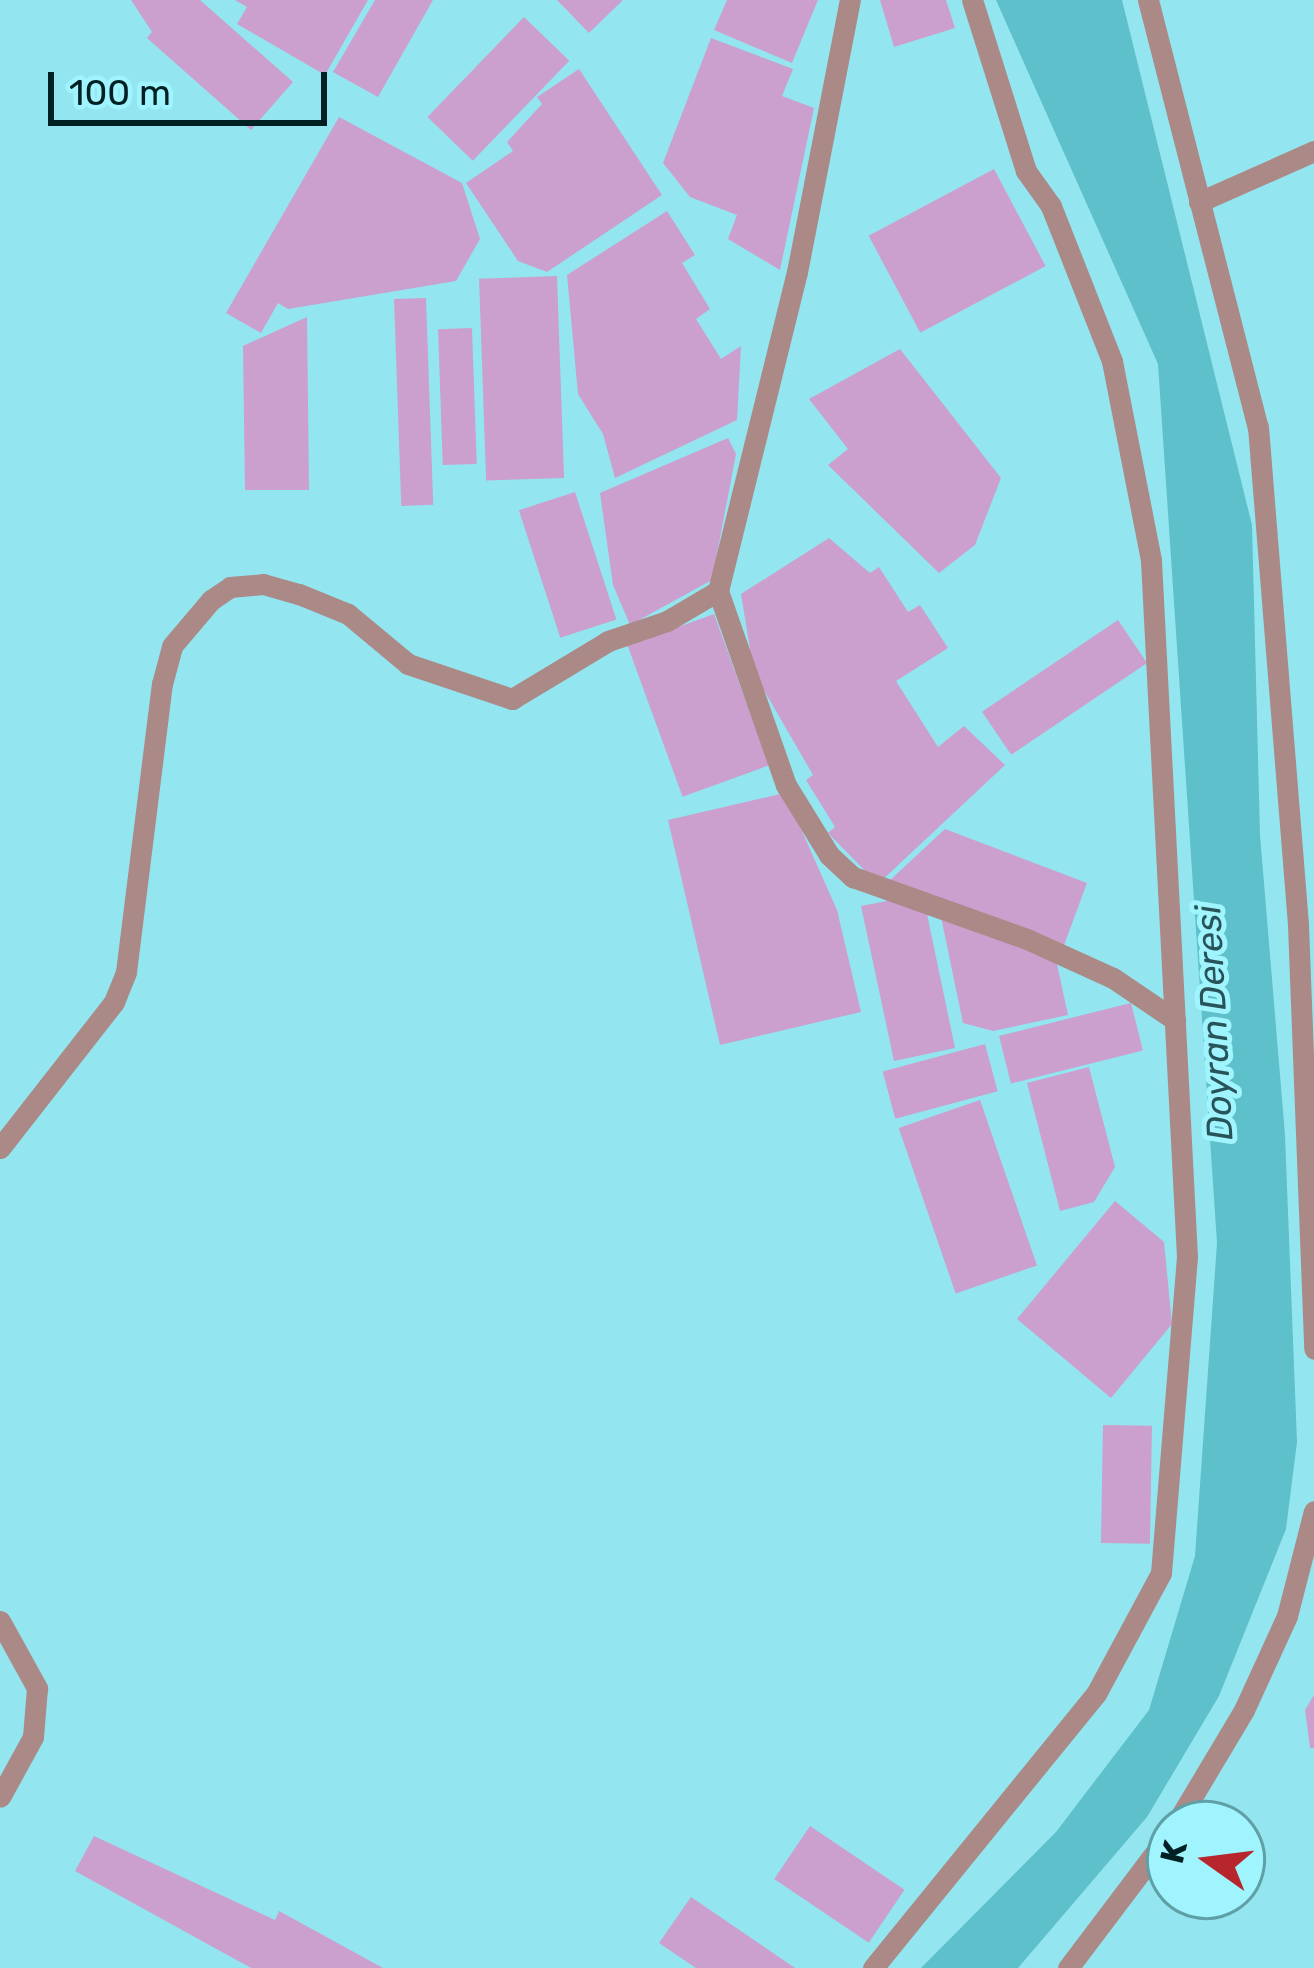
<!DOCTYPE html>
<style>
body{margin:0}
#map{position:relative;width:1314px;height:1968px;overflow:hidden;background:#93e6f0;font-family:Rubik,sans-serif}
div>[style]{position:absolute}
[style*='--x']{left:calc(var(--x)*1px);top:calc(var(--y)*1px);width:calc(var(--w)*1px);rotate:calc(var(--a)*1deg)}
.water>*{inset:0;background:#5dc0ca}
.building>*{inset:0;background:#cb9fce;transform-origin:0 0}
.minor>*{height:21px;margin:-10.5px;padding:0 10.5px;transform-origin:10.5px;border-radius:10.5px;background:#ab8986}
span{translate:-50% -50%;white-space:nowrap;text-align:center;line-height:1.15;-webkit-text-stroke:10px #a0f4fd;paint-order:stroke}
.water-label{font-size:36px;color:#285459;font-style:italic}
.north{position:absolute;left:1146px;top:1800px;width:120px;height:120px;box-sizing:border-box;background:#a0f4fd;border:3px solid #609fa6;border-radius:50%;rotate:284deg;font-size:33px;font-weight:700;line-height:48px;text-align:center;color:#002024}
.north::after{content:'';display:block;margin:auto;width:42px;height:54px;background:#b6262c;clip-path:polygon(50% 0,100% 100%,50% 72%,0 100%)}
.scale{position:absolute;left:48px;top:72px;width:279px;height:54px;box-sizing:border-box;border:6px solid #002024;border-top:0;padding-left:15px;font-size:36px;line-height:42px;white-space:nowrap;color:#002024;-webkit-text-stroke:9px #a0f4fd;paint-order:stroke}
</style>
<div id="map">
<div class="water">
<i style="clip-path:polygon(996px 0,1122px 0,1252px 525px,1260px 835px,1285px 1135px,1297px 1442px,1286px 1529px,1219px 1696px,1147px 1817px,1018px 1968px,921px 1968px,1056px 1832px,1149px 1710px,1195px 1556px,1217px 1243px,1158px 364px)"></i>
</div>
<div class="building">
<i style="clip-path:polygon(131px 0,200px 0,293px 82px,251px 130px,147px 38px,152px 32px)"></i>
<i style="clip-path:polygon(235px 0,368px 0,325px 75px,237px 24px,247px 7px)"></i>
<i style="clip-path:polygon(375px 0,433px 0,378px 97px,333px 72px)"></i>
<i style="clip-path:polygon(557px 0,623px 0,589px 33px)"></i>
<i style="clip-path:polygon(727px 0,818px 0,792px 63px,714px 30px)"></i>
<i style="clip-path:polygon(880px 0,946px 0,955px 28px,894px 47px)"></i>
<i style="left:524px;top:17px;width:63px;height:139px;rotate:44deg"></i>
<i style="clip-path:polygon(711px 38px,793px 69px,782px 96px,814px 108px,780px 270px,728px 239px,737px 215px,690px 197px,663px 163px)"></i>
<i style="clip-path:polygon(579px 69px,662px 195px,547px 272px,518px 261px,466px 183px,513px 151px,507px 142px,542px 104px,537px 97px)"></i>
<i style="clip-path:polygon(339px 117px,462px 183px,480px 239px,456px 281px,288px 309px,278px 303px,261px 333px,226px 313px)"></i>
<i style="left:994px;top:169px;width:110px;height:142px;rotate:62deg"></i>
<i style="clip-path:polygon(667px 211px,695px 255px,682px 263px,710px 309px,696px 319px,721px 359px,741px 346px,737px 420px,615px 478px,603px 434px,578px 394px,567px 275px)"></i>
<i style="left:557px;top:276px;width:202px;height:78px;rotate:88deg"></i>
<i style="left:426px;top:298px;width:207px;height:32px;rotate:88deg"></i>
<i style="clip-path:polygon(307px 317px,309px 490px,245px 490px,243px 346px)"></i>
<i style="left:472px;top:328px;width:136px;height:34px;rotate:88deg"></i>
<i style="clip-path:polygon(900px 349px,1001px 478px,975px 545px,939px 573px,828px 465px,848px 449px,809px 399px)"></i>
<i style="clip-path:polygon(728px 438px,736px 454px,712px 580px,630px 625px,613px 585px,600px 493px)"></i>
<i style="left:575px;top:492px;width:134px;height:59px;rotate:72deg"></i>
<i style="clip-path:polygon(829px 538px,870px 573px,879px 567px,908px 612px,920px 605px,948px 648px,896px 681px,938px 747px,964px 726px,1005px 765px,878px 884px,828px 833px,835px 827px,806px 780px,813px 775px,743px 654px,750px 649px,741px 594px)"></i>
<i style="left:714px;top:614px;width:161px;height:92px;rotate:70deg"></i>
<i style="left:1118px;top:620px;width:52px;height:164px;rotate:56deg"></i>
<i style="clip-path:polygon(785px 793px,837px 910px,861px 1012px,720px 1045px,668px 820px)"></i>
<i style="clip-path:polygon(945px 829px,1087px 883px,1063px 948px,888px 882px)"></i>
<i style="clip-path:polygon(892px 900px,927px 914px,955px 1048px,894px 1061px,861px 906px)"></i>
<i style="clip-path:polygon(941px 917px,1055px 955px,1068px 1015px,993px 1031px,963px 1023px)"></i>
<i style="left:1131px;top:1003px;width:49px;height:136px;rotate:76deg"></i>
<i style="left:985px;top:1044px;width:49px;height:106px;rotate:75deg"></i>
<i style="clip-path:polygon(1089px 1067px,1115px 1167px,1094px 1202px,1060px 1211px,1027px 1083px)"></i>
<i style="left:980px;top:1100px;width:175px;height:86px;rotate:71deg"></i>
<i style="clip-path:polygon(1115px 1201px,1164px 1242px,1172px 1324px,1111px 1398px,1017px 1319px)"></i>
<i style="left:1103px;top:1425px;width:49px;height:118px;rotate:1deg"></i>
<i style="clip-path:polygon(1314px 1695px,1314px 1748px,1310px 1748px,1305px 1710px)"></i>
<i style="left:810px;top:1826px;width:114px;height:64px;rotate:34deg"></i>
<i style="clip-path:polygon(94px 1836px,275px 1920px,279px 1911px,383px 1968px,251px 1968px,75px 1871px)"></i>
<i style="clip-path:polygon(691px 1897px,795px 1968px,696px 1968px,659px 1943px)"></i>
</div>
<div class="minor">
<i style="--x:1148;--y:0;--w:441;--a:75.6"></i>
<i style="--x:1258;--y:427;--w:500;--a:85.4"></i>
<i style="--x:1298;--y:925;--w:424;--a:87.8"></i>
<i style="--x:1199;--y:202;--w:126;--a:-23.9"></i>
<i style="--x:718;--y:591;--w:206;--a:70.7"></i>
<i style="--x:786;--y:785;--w:82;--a:58.4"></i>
<i style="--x:829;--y:855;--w:33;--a:43"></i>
<i style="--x:853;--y:877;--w:185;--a:19.6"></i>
<i style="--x:1027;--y:939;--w:94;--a:24.4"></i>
<i style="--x:1113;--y:978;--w:75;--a:34.1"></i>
<i style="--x:0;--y:1148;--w:185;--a:-52"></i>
<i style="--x:114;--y:1002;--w:32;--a:-68"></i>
<i style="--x:126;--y:972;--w:290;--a:-82.9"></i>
<i style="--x:162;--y:684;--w:39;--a:-75"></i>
<i style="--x:172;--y:646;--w:60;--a:-49.7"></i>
<i style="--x:211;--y:600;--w:23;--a:-34"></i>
<i style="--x:230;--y:587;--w:33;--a:-5"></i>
<i style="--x:263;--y:584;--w:37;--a:16"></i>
<i style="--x:299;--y:594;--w:53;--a:22.2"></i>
<i style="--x:348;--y:614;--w:78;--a:39.8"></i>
<i style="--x:408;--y:664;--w:110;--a:18.6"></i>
<i style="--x:512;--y:699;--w:112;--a:-31.1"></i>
<i style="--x:608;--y:641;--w:62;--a:-18.7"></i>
<i style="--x:667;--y:621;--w:59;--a:-30.5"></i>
<i style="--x:718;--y:591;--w:329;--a:-76.1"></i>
<i style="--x:797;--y:272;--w:277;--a:-79"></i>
<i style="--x:0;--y:1621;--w:77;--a:61.1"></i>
<i style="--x:37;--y:1688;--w:49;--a:94.7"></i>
<i style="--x:33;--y:1737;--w:68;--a:118.8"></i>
<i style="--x:1176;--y:1824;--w:133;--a:-59.2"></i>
<i style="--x:1244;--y:1710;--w:103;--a:-65.4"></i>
<i style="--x:1287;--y:1616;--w:108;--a:-75.6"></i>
<i style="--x:873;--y:1968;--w:355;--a:-50.9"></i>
<i style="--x:1097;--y:1692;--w:135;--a:-61.7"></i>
<i style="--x:1161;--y:1573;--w:317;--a:-85.3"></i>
<i style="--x:1187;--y:1257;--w:698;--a:-92.96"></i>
<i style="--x:1151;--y:560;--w:203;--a:-101.1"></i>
<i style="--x:1112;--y:361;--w:167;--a:-111.5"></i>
<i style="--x:1051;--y:206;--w:43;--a:-125.5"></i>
<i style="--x:1026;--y:171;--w:179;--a:-107.5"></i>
<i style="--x:1068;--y:1968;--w:169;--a:-52.9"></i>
</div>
<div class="water-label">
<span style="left:1214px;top:1023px;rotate:-93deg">Doyran Deresi</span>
</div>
<div class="north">K</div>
<div class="scale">100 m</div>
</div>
